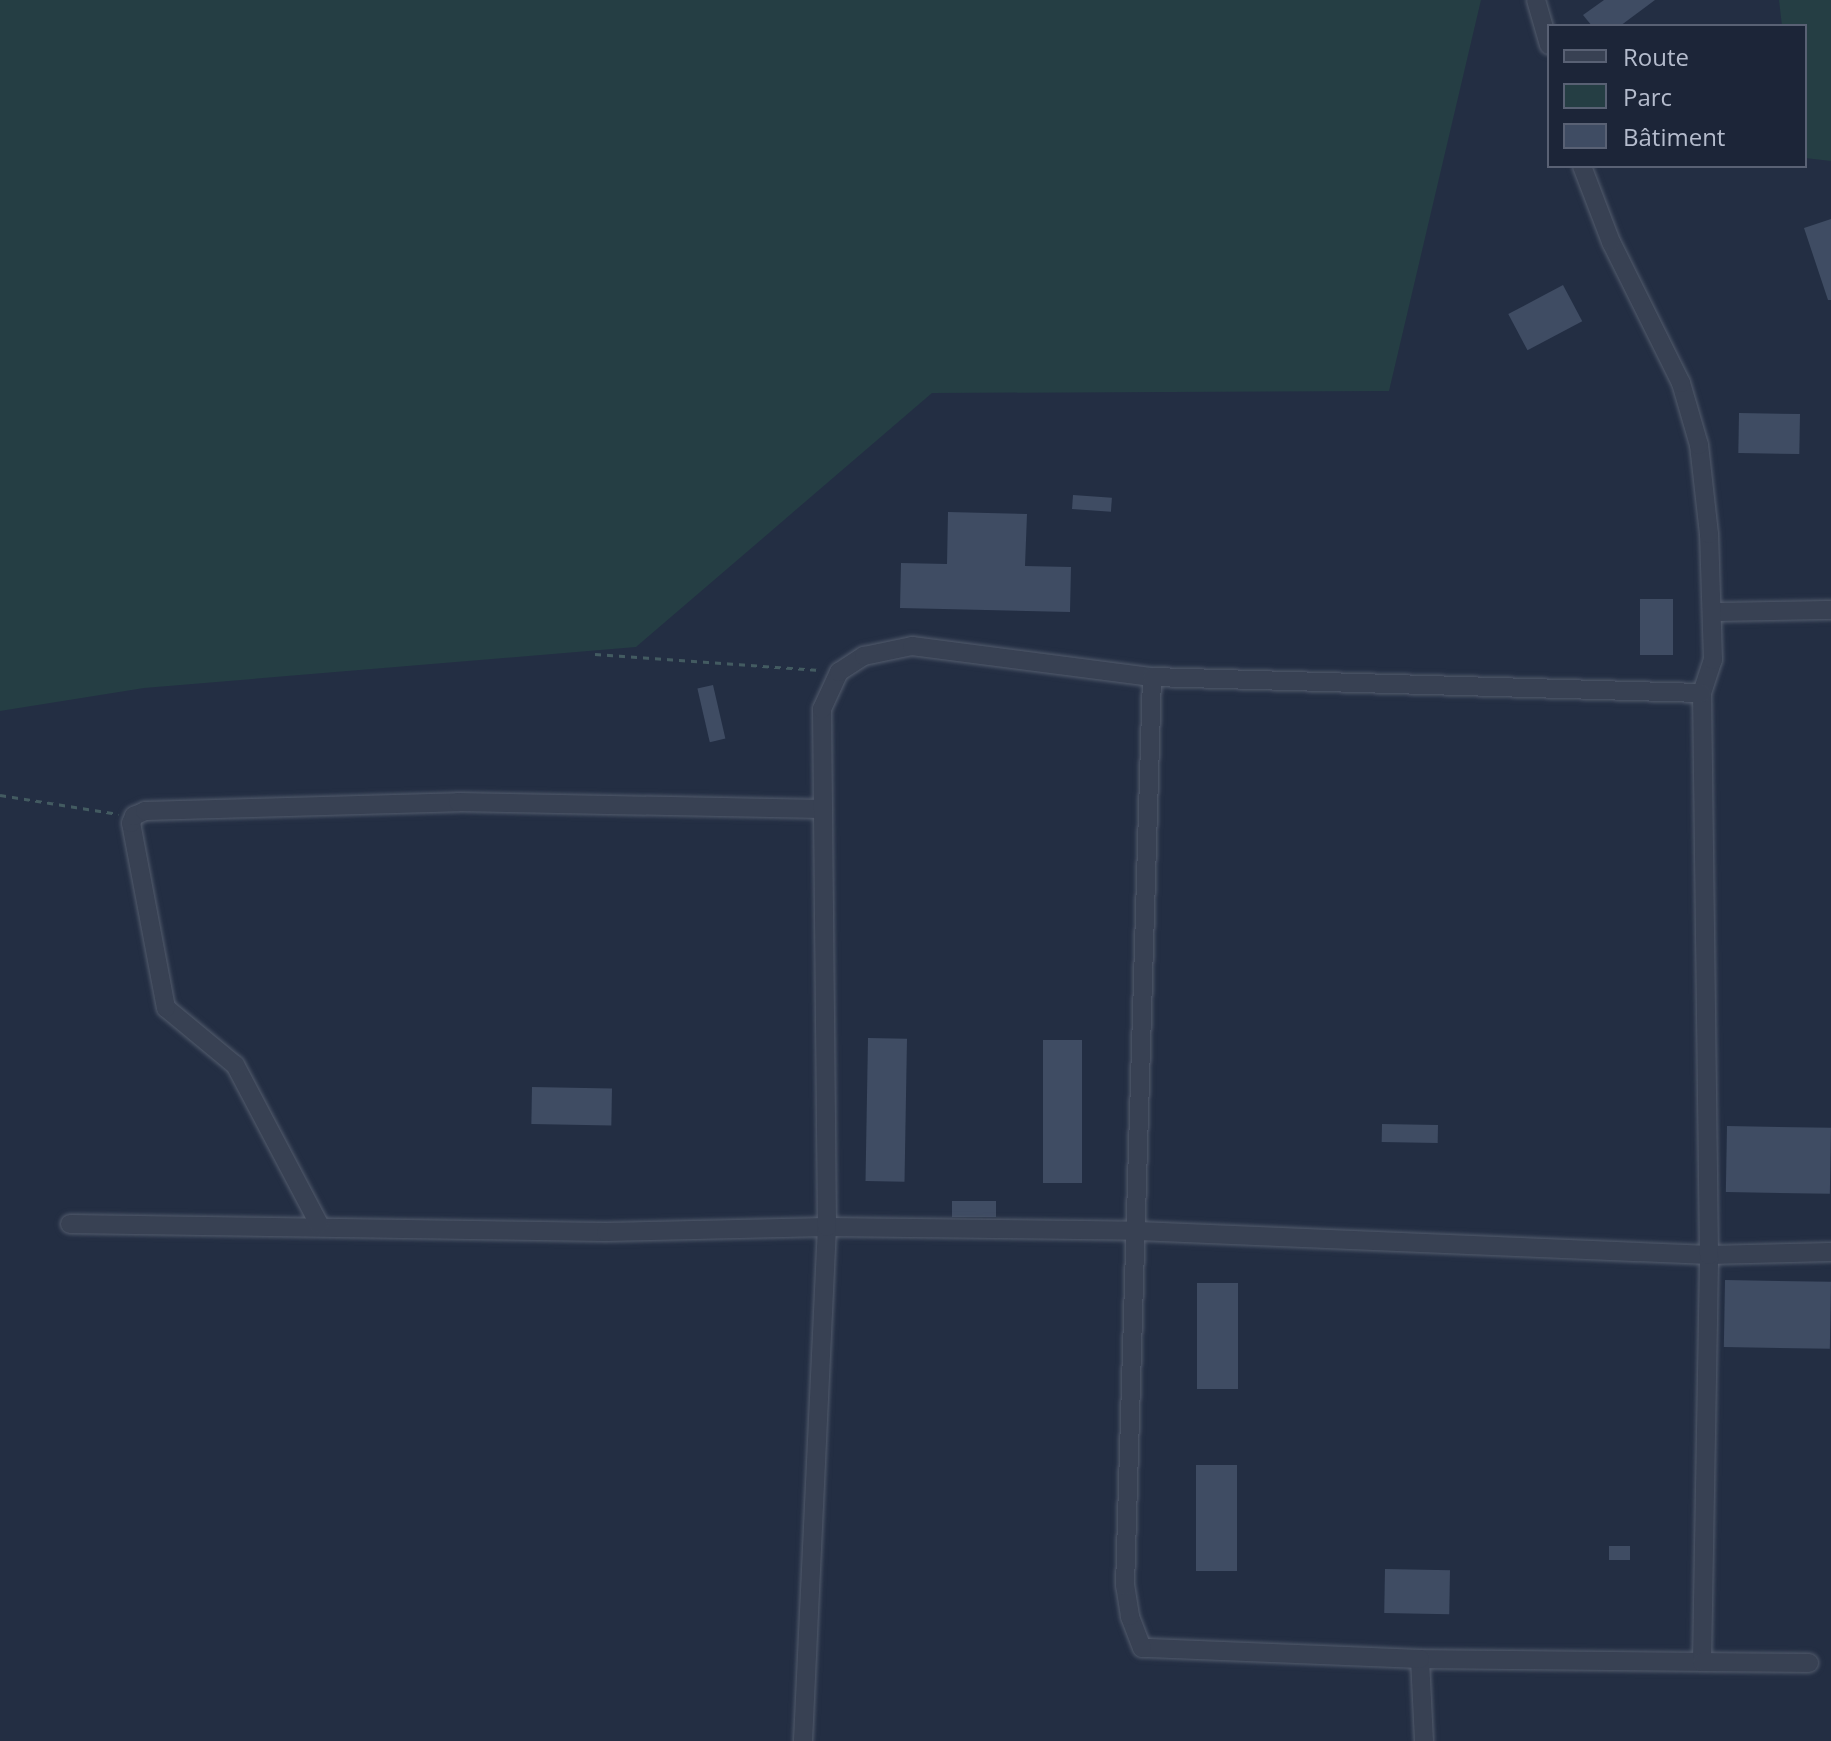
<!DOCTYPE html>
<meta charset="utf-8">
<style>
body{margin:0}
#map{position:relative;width:1831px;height:1741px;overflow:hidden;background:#232e43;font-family:"Open Sans",sans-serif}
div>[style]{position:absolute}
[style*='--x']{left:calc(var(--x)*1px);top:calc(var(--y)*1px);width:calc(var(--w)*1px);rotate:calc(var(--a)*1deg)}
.green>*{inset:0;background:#253e44}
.building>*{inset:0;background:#3f4c63;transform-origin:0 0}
.path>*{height:3px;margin-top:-1.5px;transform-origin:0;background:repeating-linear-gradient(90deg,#435b61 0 6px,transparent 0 12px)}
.roads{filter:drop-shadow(0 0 2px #535c6d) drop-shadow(0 0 2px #535c6d)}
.minor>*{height:18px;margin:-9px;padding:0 9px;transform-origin:9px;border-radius:9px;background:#384153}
span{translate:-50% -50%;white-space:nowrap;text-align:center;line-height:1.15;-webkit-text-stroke:6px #1c2538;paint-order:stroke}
.legend{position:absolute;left:1547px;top:24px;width:260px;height:144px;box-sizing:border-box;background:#1c2538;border:2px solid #596174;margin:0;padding:10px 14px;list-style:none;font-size:24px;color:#b5bccd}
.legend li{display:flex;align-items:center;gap:16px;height:40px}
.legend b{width:40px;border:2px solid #596174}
</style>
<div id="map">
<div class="green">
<i style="clip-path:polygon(0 0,1481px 0,1389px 391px,932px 393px,636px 647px,144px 688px,0 711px)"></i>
<i style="clip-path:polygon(1779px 0,1831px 0,1831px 161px,1805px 158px,1805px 26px,1782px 26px)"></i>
</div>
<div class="building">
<i style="clip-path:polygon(1604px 0,1655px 0,1620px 26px,1592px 26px,1583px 15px)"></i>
<i style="clip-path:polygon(1831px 219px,1831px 300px,1828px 300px,1804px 228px)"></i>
<i style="left:1563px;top:285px;width:41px;height:62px;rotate:62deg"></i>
<i style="left:1739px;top:413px;width:61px;height:40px;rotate:1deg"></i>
<i style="left:1073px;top:495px;width:39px;height:14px;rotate:4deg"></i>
<i style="clip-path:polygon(948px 512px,1027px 514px,1025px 566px,1071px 567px,1070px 612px,900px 608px,901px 563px,947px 564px)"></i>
<i style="left:1640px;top:599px;width:33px;height:56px"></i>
<i style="left:713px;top:685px;width:55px;height:16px;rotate:77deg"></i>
<i style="left:868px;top:1038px;width:39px;height:143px;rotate:1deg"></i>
<i style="left:1043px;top:1040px;width:39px;height:143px"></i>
<i style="left:532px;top:1087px;width:80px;height:37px;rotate:1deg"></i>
<i style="left:1382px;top:1124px;width:56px;height:18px;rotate:1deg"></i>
<i style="left:1727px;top:1126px;width:104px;height:66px;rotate:1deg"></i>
<i style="left:952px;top:1201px;width:44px;height:16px"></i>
<i style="left:1725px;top:1280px;width:106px;height:67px;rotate:1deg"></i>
<i style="left:1197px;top:1283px;width:41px;height:106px"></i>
<i style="left:1196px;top:1465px;width:41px;height:106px"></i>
<i style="left:1609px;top:1546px;width:21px;height:14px"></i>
<i style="left:1385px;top:1569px;width:65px;height:44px;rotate:1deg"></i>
</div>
<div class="path">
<i style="--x:595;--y:654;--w:225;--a:4.1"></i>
<i style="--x:0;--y:795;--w:120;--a:9.1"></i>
</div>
<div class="roads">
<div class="minor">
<i style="--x:1536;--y:0;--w:47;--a:73.9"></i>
<i style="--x:1713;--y:612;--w:118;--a:-1"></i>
<i style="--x:70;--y:1224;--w:536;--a:0.86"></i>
<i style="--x:606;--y:1232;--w:221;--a:-1.3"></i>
<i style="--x:827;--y:1227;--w:311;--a:0.7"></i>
<i style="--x:1138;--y:1231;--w:572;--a:2.41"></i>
<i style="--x:1709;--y:1255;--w:122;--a:-1.4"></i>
<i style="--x:319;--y:1224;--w:180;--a:-117.8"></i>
<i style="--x:235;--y:1065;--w:89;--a:-140.4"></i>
<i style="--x:166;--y:1008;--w:188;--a:-100.7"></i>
<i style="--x:131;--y:823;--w:8;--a:-67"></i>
<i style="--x:134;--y:816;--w:12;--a:-24"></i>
<i style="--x:145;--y:811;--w:313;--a:-1.6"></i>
<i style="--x:458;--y:802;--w:364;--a:1.1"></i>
<i style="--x:1420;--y:1659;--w:282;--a:0.6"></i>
<i style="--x:1702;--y:1662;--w:407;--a:-89"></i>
<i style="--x:1709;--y:1255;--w:562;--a:-90.71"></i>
<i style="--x:1702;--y:693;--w:35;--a:-72"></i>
<i style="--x:1713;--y:660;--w:126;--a:-91.8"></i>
<i style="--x:1709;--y:534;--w:90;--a:-96.4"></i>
<i style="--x:1699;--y:445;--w:65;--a:-106.2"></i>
<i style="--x:1681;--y:383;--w:157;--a:-116.4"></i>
<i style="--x:1611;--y:242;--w:81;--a:-110.9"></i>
<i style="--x:1702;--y:1662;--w:107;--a:0.5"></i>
<i style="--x:803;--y:1741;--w:515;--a:-87.33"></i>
<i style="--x:827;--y:1227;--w:518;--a:-90.55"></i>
<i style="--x:822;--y:709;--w:41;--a:-65.3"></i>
<i style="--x:839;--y:672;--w:30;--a:-33"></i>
<i style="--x:864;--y:656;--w:49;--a:-11.8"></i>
<i style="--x:912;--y:646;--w:242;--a:7.4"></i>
<i style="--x:1424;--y:1741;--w:82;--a:-92.8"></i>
<i style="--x:1420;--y:1659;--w:278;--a:-177.7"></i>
<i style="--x:1142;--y:1648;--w:34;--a:-111"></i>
<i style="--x:1130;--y:1616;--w:30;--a:-99"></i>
<i style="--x:1125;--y:1586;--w:909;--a:-88.3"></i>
<i style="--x:1152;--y:677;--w:550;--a:1.67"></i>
</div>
</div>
<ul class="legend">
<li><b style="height:10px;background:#384153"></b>Route</li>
<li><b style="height:22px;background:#253e44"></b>Parc</li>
<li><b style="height:22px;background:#3f4c63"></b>Bâtiment</li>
</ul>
</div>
